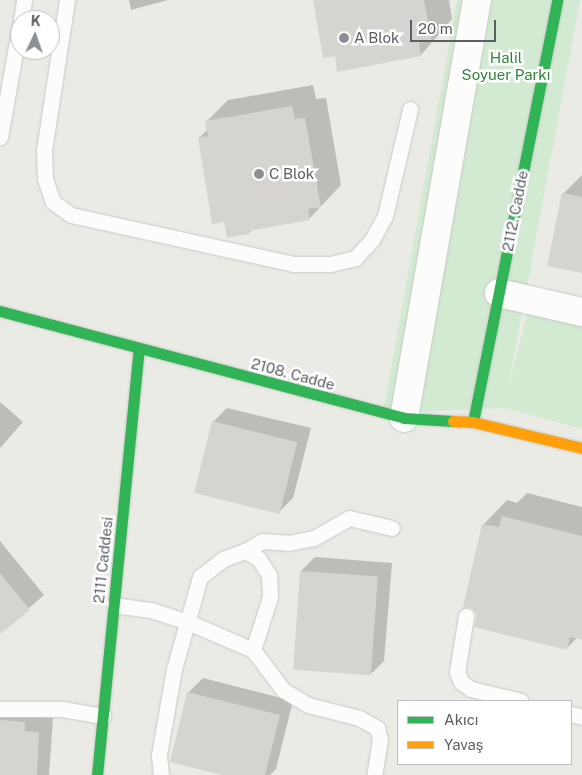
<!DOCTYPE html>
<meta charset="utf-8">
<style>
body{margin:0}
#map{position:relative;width:582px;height:775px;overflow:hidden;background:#ebebe6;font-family:"Public Sans",sans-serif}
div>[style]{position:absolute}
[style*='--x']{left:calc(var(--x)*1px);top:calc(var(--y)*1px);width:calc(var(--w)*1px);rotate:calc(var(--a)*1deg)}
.green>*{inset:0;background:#d2e9d2}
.shadow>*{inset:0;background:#0003}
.building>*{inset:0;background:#d5d4d1;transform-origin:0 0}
.roads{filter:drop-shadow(0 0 1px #c8c8c6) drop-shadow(0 0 1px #c8c8c6)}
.lane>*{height:15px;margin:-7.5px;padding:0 7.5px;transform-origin:7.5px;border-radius:7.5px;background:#fcfcfb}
.street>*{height:28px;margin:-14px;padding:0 14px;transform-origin:14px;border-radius:14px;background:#fcfcfb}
.fast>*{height:11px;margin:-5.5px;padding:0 5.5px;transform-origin:5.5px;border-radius:5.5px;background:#30b455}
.slow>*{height:11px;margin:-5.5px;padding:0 5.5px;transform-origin:5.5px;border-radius:5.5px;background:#ff9f0a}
.dots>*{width:14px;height:14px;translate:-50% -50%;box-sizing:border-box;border:2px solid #fff;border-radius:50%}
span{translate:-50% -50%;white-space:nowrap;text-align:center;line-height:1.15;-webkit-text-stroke:5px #fff;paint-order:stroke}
.poi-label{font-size:15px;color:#5b5f64}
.left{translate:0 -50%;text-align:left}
.park-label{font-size:15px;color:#31853b}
.street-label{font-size:15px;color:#5b5f64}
.legend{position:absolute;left:397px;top:700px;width:175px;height:65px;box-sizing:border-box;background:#fff;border:1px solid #bdbfc1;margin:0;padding:6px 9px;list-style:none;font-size:15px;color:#5b5f64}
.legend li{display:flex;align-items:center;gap:10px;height:25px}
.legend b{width:25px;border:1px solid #bdbfc1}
.north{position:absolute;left:10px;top:10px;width:50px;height:50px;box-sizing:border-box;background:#fff;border:1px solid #bdbfc1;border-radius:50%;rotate:3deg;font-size:14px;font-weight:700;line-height:20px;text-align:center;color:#5b5f64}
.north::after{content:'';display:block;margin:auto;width:18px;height:22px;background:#8d9092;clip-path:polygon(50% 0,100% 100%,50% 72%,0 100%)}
.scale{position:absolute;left:410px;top:20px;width:86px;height:22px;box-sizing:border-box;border:2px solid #5b5f64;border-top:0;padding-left:6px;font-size:15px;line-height:18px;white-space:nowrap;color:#5b5f64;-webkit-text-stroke:4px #fff;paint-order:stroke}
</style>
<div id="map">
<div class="green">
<i style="clip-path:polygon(457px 0,580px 0,507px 394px,529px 305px,582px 317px,582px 429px,505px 408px,383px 413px)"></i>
</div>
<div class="shadow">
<i style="clip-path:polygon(129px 0,168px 0,131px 10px)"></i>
<i style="clip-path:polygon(314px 0,449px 0,452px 19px,421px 55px,336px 55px)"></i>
<i style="clip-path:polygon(313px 85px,316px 99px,326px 98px,341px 185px,309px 219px,253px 229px,249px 233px,225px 221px,199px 138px,208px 129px,207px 121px,228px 100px)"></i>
<i style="clip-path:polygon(582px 175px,582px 272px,563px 194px)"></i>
<i style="clip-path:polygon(0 402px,23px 422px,0 448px)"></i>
<i style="clip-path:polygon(227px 408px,311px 428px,293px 498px,279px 512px,213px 422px)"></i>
<i style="clip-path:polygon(527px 493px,582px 507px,582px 639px,577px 638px,567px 648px,478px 615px,472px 607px,465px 606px,484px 524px,507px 500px,517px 503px)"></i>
<i style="clip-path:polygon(0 541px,44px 595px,0 633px)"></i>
<i style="clip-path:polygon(315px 557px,392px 563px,384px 661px,370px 675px,301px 571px)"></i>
<i style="clip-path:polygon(203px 678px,293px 701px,276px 769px,270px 775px,227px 775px,188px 693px)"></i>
<i style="clip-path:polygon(0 705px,39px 708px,39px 717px,53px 718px,49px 775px,0 775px)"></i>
</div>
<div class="building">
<i style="clip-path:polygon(313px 0,424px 0,432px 41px,419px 43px,421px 56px,337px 72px,335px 56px,323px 58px)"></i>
<i style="clip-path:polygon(292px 106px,295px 119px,305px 118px,321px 207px,308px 209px,310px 220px,249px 231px,249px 234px,227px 238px,224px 222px,212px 224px,198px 138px,208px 136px,205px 121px)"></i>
<i style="clip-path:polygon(562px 193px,582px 197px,582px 273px,547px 266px)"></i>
<i style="left:212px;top:421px;width:88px;height:74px;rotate:14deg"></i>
<i style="clip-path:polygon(502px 516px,582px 536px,582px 640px,570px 637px,567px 650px,474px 627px,477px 615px,472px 608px,463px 607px,482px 524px,499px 527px)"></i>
<i style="left:300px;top:571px;width:78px;height:99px;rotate:4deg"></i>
<i style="clip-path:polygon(0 573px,30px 610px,0 634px)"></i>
<i style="clip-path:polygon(187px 692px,280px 715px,265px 775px,222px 775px,170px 762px)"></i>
<i style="clip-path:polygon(0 720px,25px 722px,25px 731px,39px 732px,37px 775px,0 775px)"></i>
</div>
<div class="roads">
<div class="lane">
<i style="--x:67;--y:0;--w:152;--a:98.7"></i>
<i style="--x:44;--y:150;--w:29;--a:88"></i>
<i style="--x:45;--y:179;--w:24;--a:71"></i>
<i style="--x:53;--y:202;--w:22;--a:36"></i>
<i style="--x:71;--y:215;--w:227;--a:12.4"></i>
<i style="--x:293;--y:264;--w:37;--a:0"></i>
<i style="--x:330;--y:264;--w:26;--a:-13"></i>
<i style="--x:355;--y:258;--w:25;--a:-47"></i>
<i style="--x:372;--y:240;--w:27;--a:-62"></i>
<i style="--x:385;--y:216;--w:110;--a:-76.8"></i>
<i style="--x:21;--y:20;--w:20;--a:-81"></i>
<i style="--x:0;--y:137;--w:114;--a:-79.9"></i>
<i style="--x:245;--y:551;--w:20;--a:-30"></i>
<i style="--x:262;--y:541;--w:26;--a:4"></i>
<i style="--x:288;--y:543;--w:26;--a:-11"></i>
<i style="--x:314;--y:538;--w:40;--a:-29.7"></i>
<i style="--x:349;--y:518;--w:44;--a:13.1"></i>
<i style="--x:114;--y:605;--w:37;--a:8"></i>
<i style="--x:151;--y:610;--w:39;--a:18"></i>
<i style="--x:188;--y:622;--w:71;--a:23.3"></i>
<i style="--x:253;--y:650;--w:50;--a:53.1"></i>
<i style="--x:283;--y:690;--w:29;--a:31"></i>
<i style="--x:308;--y:705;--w:53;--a:14.3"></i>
<i style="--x:359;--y:718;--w:21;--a:29"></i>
<i style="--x:377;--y:728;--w:11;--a:75"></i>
<i style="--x:380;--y:739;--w:36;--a:99"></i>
<i style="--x:466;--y:616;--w:57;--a:99.1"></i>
<i style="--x:457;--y:672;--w:11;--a:68"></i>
<i style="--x:461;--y:682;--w:12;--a:35"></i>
<i style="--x:471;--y:689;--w:51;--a:13.5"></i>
<i style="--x:0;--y:709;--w:62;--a:0"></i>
<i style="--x:62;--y:709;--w:42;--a:9.7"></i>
<i style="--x:571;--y:714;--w:11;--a:15"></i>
<i style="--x:161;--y:775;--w:20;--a:-96"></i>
<i style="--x:159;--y:755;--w:87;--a:-80.1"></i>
<i style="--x:174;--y:669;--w:96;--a:-74.2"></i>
<i style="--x:200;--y:577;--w:29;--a:-38"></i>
<i style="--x:223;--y:559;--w:23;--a:-20"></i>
<i style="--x:245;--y:551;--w:15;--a:28"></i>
<i style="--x:258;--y:558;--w:20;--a:57"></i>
<i style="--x:269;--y:575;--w:22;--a:87"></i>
<i style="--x:270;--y:597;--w:56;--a:107.8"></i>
</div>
<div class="street">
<i style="--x:499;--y:293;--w:85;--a:12.9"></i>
<i style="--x:404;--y:418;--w:424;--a:-80.1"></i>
</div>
<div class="fast">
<i style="--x:0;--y:311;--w:418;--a:14.8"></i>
<i style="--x:404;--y:418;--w:49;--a:3.5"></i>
<i style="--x:473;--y:422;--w:430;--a:-78.7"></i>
<i style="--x:97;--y:775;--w:429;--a:-84.4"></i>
</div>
<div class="slow">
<i style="--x:453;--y:421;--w:20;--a:3"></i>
<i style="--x:473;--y:422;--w:112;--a:13.4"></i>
</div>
</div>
<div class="dots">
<i style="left:344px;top:38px;background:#8d9092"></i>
<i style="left:259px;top:174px;background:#8d9092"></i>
</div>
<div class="poi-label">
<span class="left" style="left:354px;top:38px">A Blok</span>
<span class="left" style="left:269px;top:174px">C Blok</span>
</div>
<div class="park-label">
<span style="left:506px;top:66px">Halil<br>Soyuer Parkı</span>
</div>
<div class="street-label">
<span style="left:515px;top:211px;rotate:-79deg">2112. Cadde</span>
<span style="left:293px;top:374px;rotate:15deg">2108. Cadde</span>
<span style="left:103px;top:560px;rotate:-84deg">2111 Caddesi</span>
</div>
<ul class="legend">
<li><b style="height:6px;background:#30b455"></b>Akıcı</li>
<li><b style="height:6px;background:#ff9f0a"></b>Yavaş</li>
</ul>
<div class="north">K</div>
<div class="scale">20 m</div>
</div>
